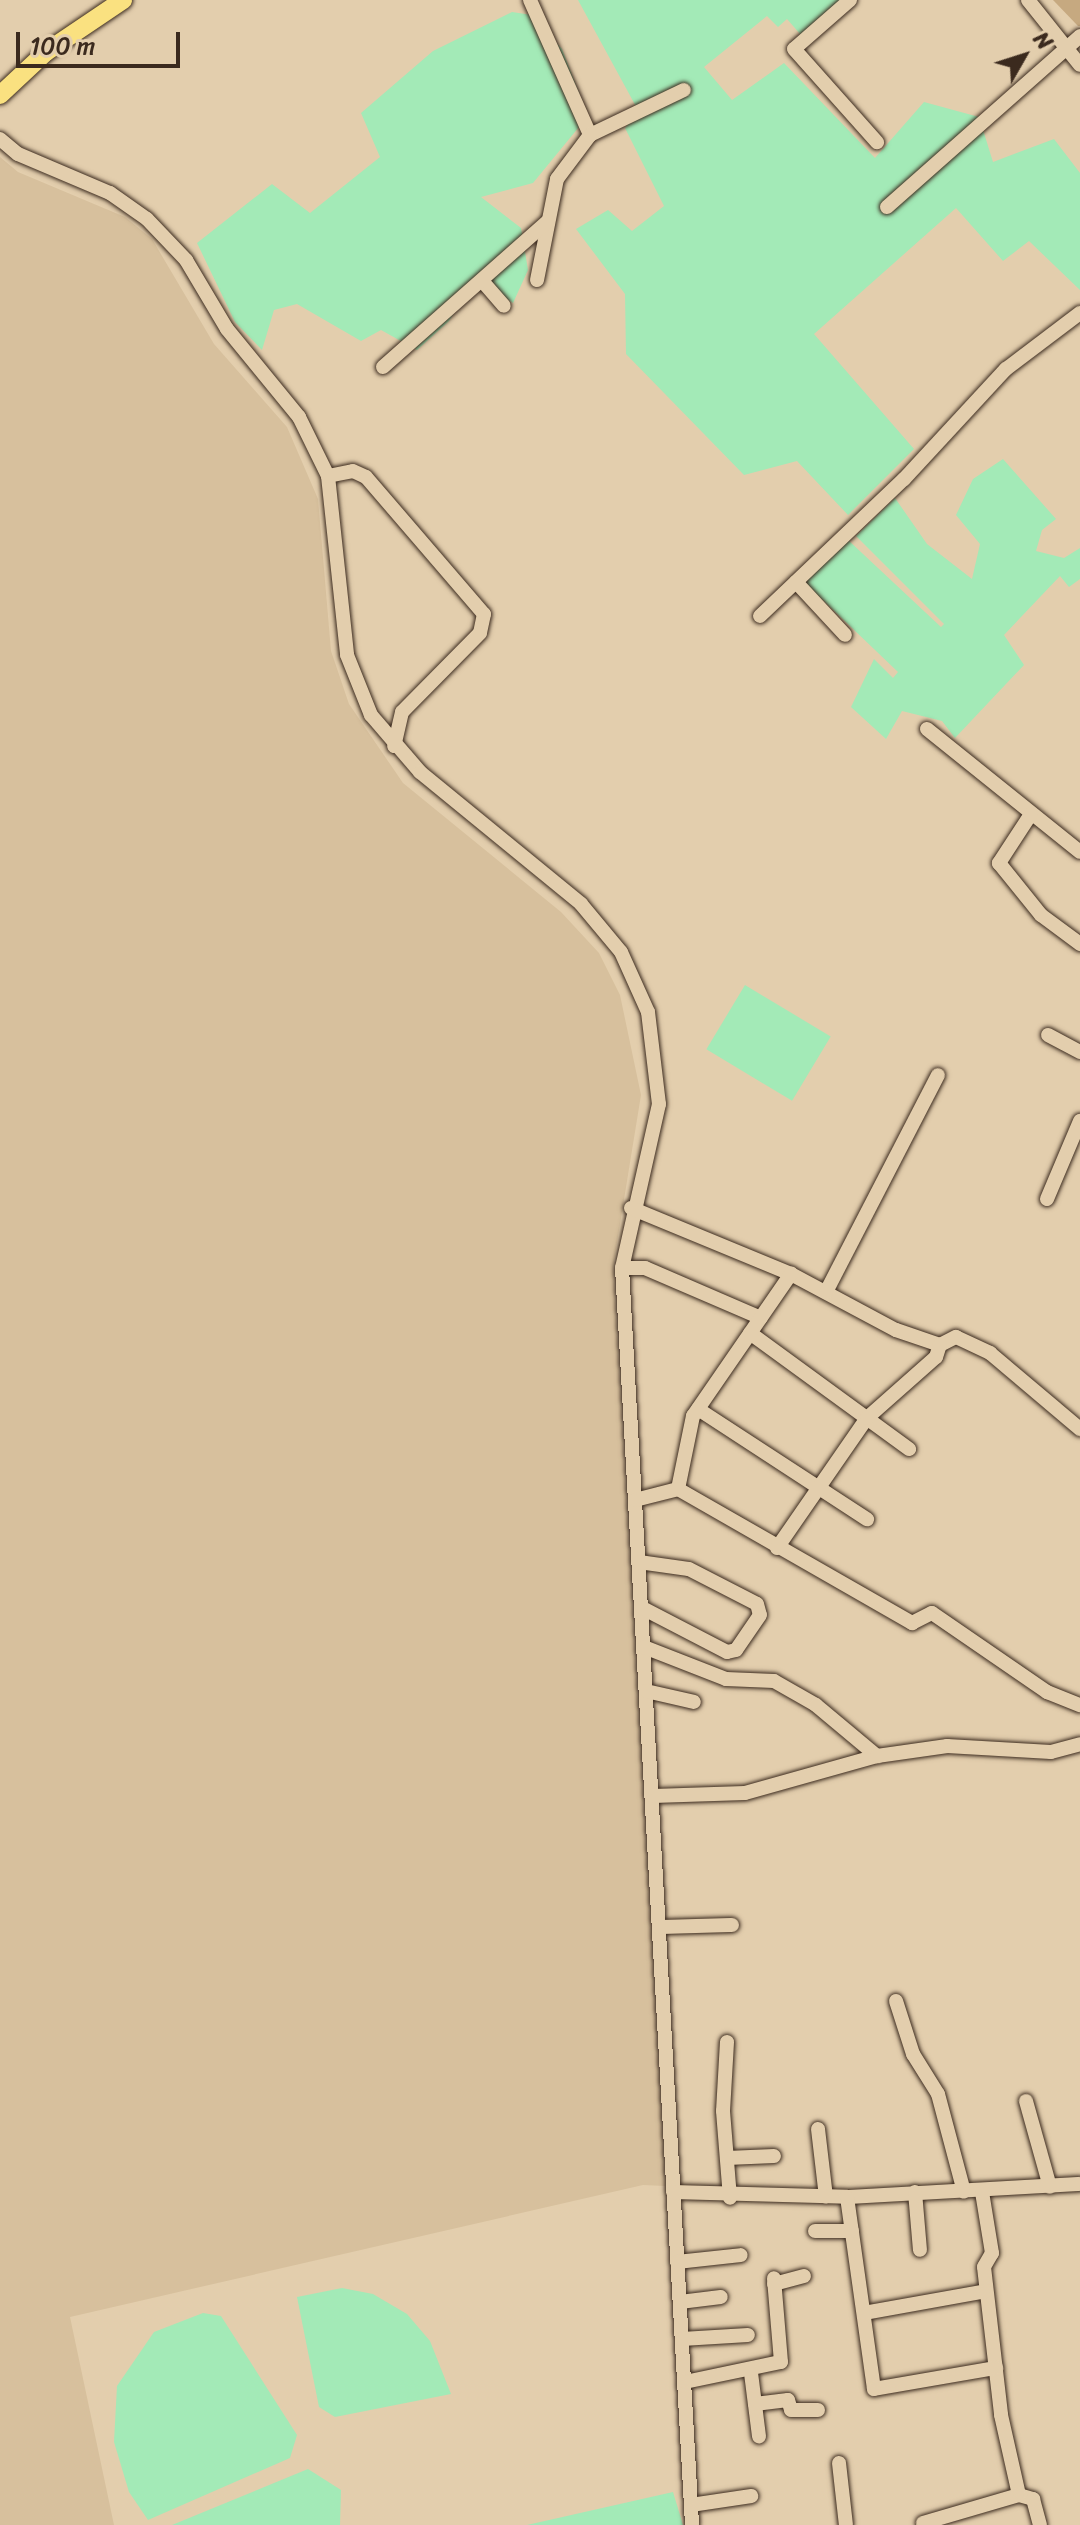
<!DOCTYPE html>
<style>
body{margin:0}
#map{position:relative;width:1080px;height:2525px;overflow:hidden;background:#e3cead;font-family:Sriracha,sans-serif}
div>[style]{position:absolute}
[style*='--x']{left:calc(var(--x)*1px);top:calc(var(--y)*1px);width:calc(var(--w)*1px);rotate:calc(var(--a)*1deg)}
.built>*{inset:0;background:#d7c09d}
.green>*{inset:0;background:#a3eab7;transform-origin:0 0}
.building>*{inset:0;background:#c6a980}
.roads{filter:drop-shadow(0 0 2px #3b2a1e) drop-shadow(0 0 2px #3b2a1e)}
.minor>*{height:14px;margin:-7px;padding:0 7px;transform-origin:7px;border-radius:7px;background:#e3cead}
.major>*{height:18px;margin:-9px;padding:0 9px;transform-origin:9px;border-radius:9px;background:#fae180}
span{translate:-50% -50%;white-space:nowrap;text-align:center;line-height:1.15;-webkit-text-stroke:6px #e3cead;paint-order:stroke}
.north{position:absolute;left:984px;top:16px;width:80px;height:80px;-webkit-text-stroke:6px #e3cead;paint-order:stroke;rotate:51deg;font-size:22px;font-weight:700;line-height:32px;text-align:center;color:#3b2a1e}
.north::after{content:'';display:block;margin:auto;width:28px;height:36px;background:#3b2a1e;clip-path:polygon(50% 0,100% 100%,50% 72%,0 100%)}
.scale{position:absolute;left:16px;top:32px;width:164px;height:36px;box-sizing:border-box;border:4px solid #3b2a1e;border-top:0;padding-left:10px;font-size:24px;line-height:28px;white-space:nowrap;color:#3b2a1e;-webkit-text-stroke:6px #e3cead;paint-order:stroke}
</style>
<div id="map">
<div class="built">
<i style="clip-path:polygon(0 157px,18px 172px,125px 217px,152px 239px,214px 344px,287px 427px,318px 499px,331px 651px,349px 704px,403px 783px,561px 912px,599px 953px,620px 995px,641px 1095px,613px 1267px,665px 2186px,643px 2185px,70px 2317px,114px 2525px,0 2525px)"></i>
</div>
<div class="green">
<i style="clip-path:polygon(578px 0,842px 0,801px 35px,787px 19px,778px 27px,767px 16px,704px 67px,732px 100px,784px 63px,875px 158px,924px 102px,979px 117px,993px 162px,1054px 139px,1080px 173px,1080px 290px,1029px 241px,1003px 261px,956px 208px,814px 334px,914px 449px,848px 515px,797px 461px,744px 475px,626px 354px,625px 294px,576px 229px,608px 210px,632px 231px,664px 206px,625px 128px,639px 112px)"></i>
<i style="clip-path:polygon(512px 12px,532px 15px,562px 49px,588px 116px,533px 183px,481px 197px,521px 228px,528px 270px,513px 303px,484px 283px,469px 288px,449px 321px,417px 350px,381px 330px,361px 341px,297px 304px,274px 310px,262px 350px,235px 322px,197px 243px,272px 184px,310px 213px,380px 157px,361px 113px,433px 51px)"></i>
<i style="clip-path:polygon(1003px 459px,1056px 519px,1042px 530px,1036px 551px,1064px 558px,1080px 548px,1080px 579px,1069px 587px,1060px 576px,1004px 635px,1024px 665px,955px 738px,942px 721px,902px 711px,886px 739px,851px 707px,874px 659px,893px 678px,898px 672px,805px 583px,847px 539px,941px 627px,944px 624px,856px 536px,895px 498px,927px 544px,972px 579px,980px 544px,956px 515px,973px 479px)"></i>
<i style="left:745px;top:985px;width:100px;height:75px;rotate:31deg"></i>
<i style="clip-path:polygon(342px 2288px,373px 2294px,407px 2314px,430px 2341px,451px 2394px,335px 2417px,319px 2407px,297px 2297px)"></i>
<i style="clip-path:polygon(203px 2313px,221px 2316px,297px 2435px,290px 2458px,148px 2520px,129px 2492px,114px 2442px,117px 2386px,154px 2332px)"></i>
<i style="clip-path:polygon(308px 2469px,341px 2490px,340px 2525px,172px 2525px)"></i>
<i style="clip-path:polygon(673px 2492px,683px 2525px,527px 2525px)"></i>
</div>
<div class="building">
<i style="clip-path:polygon(1053px 0,1080px 0,1080px 26px,1078px 26px)"></i>
</div>
<div class="roads">
<div class="minor">
<i style="--x:530;--y:0;--w:148;--a:66"></i>
<i style="--x:590;--y:135;--w:55;--a:126.9"></i>
<i style="--x:557;--y:179;--w:103;--a:101.2"></i>
<i style="--x:850;--y:0;--w:74;--a:138.8"></i>
<i style="--x:794;--y:49;--w:125;--a:48.3"></i>
<i style="--x:1028;--y:0;--w:83;--a:51.3"></i>
<i style="--x:590;--y:135;--w:104;--a:-25.6"></i>
<i style="--x:0;--y:139;--w:23;--a:40"></i>
<i style="--x:18;--y:154;--w:100;--a:23"></i>
<i style="--x:110;--y:193;--w:45;--a:35.1"></i>
<i style="--x:147;--y:219;--w:57;--a:46.4"></i>
<i style="--x:186;--y:260;--w:80;--a:59.3"></i>
<i style="--x:227;--y:329;--w:114;--a:50.7"></i>
<i style="--x:299;--y:417;--w:66;--a:63.8"></i>
<i style="--x:328;--y:476;--w:180;--a:83.9"></i>
<i style="--x:347;--y:655;--w:65;--a:68.2"></i>
<i style="--x:371;--y:715;--w:75;--a:49.3"></i>
<i style="--x:420;--y:772;--w:208;--a:39.3"></i>
<i style="--x:581;--y:904;--w:62;--a:50.2"></i>
<i style="--x:621;--y:952;--w:66;--a:65.8"></i>
<i style="--x:648;--y:1012;--w:93;--a:83.2"></i>
<i style="--x:659;--y:1104;--w:168;--a:102.7"></i>
<i style="--x:622;--y:1268;--w:1259;--a:86.81"></i>
<i style="--x:887;--y:207;--w:258;--a:-41.5"></i>
<i style="--x:484;--y:283;--w:30;--a:49"></i>
<i style="--x:383;--y:367;--w:220;--a:-41.5"></i>
<i style="--x:328;--y:476;--w:25;--a:-11"></i>
<i style="--x:353;--y:471;--w:14;--a:25"></i>
<i style="--x:366;--y:477;--w:181;--a:49.3"></i>
<i style="--x:484;--y:614;--w:19;--a:102"></i>
<i style="--x:480;--y:633;--w:111;--a:134.6"></i>
<i style="--x:402;--y:712;--w:35;--a:103"></i>
<i style="--x:796;--y:582;--w:72;--a:47.2"></i>
<i style="--x:760;--y:616;--w:199;--a:-43.6"></i>
<i style="--x:904;--y:479;--w:150;--a:-47.2"></i>
<i style="--x:1006;--y:369;--w:93;--a:-37.1"></i>
<i style="--x:927;--y:729;--w:196;--a:38.8"></i>
<i style="--x:1031;--y:814;--w:59;--a:123.1"></i>
<i style="--x:999;--y:863;--w:67;--a:51.1"></i>
<i style="--x:1041;--y:915;--w:49;--a:36.6"></i>
<i style="--x:1048;--y:1035;--w:36;--a:28"></i>
<i style="--x:1047;--y:1199;--w:85;--a:-67.1"></i>
<i style="--x:631;--y:1208;--w:173;--a:22.4"></i>
<i style="--x:791;--y:1274;--w:119;--a:28.1"></i>
<i style="--x:896;--y:1330;--w:46;--a:18.8"></i>
<i style="--x:940;--y:1345;--w:18;--a:-27"></i>
<i style="--x:956;--y:1337;--w:38;--a:25"></i>
<i style="--x:990;--y:1353;--w:118;--a:40.2"></i>
<i style="--x:622;--y:1268;--w:23;--a:0"></i>
<i style="--x:645;--y:1268;--w:126;--a:23.3"></i>
<i style="--x:826;--y:1292;--w:244;--a:-62.7"></i>
<i style="--x:750;--y:1333;--w:197;--a:36.1"></i>
<i style="--x:698;--y:1409;--w:202;--a:33.1"></i>
<i style="--x:678;--y:1489;--w:75;--a:-78.4"></i>
<i style="--x:693;--y:1416;--w:173;--a:-55.4"></i>
<i style="--x:635;--y:1500;--w:44;--a:-14.3"></i>
<i style="--x:678;--y:1489;--w:270;--a:29.8"></i>
<i style="--x:912;--y:1623;--w:22;--a:-27"></i>
<i style="--x:932;--y:1613;--w:140;--a:34.5"></i>
<i style="--x:1047;--y:1692;--w:35;--a:22"></i>
<i style="--x:777;--y:1548;--w:158;--a:-55.3"></i>
<i style="--x:867;--y:1418;--w:92;--a:-41.5"></i>
<i style="--x:936;--y:1357;--w:13;--a:-72"></i>
<i style="--x:639;--y:1562;--w:50;--a:8"></i>
<i style="--x:689;--y:1569;--w:76;--a:27.2"></i>
<i style="--x:757;--y:1604;--w:11;--a:75"></i>
<i style="--x:760;--y:1615;--w:42;--a:124.4"></i>
<i style="--x:736;--y:1650;--w:9;--a:167"></i>
<i style="--x:727;--y:1652;--w:96;--a:-152.6"></i>
<i style="--x:644;--y:1647;--w:88;--a:21.3"></i>
<i style="--x:726;--y:1679;--w:48;--a:2.4"></i>
<i style="--x:774;--y:1681;--w:48;--a:29.7"></i>
<i style="--x:816;--y:1705;--w:80;--a:39.9"></i>
<i style="--x:646;--y:1691;--w:49;--a:12.9"></i>
<i style="--x:653;--y:1796;--w:92;--a:-1.9"></i>
<i style="--x:745;--y:1793;--w:137;--a:-15.7"></i>
<i style="--x:877;--y:1756;--w:71;--a:-8.1"></i>
<i style="--x:947;--y:1746;--w:104;--a:3.3"></i>
<i style="--x:1051;--y:1752;--w:30;--a:-15"></i>
<i style="--x:660;--y:1927;--w:72;--a:-1.6"></i>
<i style="--x:896;--y:2001;--w:56;--a:72.2"></i>
<i style="--x:913;--y:2054;--w:47;--a:58"></i>
<i style="--x:938;--y:2094;--w:101;--a:75.1"></i>
<i style="--x:727;--y:2042;--w:69;--a:93.3"></i>
<i style="--x:723;--y:2111;--w:87;--a:85.4"></i>
<i style="--x:1026;--y:2101;--w:89;--a:74.4"></i>
<i style="--x:818;--y:2129;--w:68;--a:83.3"></i>
<i style="--x:727;--y:2158;--w:47;--a:-2.4"></i>
<i style="--x:673;--y:2192;--w:174;--a:1.6"></i>
<i style="--x:847;--y:2197;--w:233;--a:-3.2"></i>
<i style="--x:915;--y:2192;--w:58;--a:85.1"></i>
<i style="--x:982;--y:2192;--w:62;--a:80.7"></i>
<i style="--x:992;--y:2253;--w:16;--a:120"></i>
<i style="--x:984;--y:2267;--w:149;--a:83.4"></i>
<i style="--x:1001;--y:2415;--w:82;--a:77.3"></i>
<i style="--x:1019;--y:2495;--w:15;--a:16"></i>
<i style="--x:1033;--y:2499;--w:27;--a:75"></i>
<i style="--x:847;--y:2197;--w:194;--a:82"></i>
<i style="--x:874;--y:2389;--w:124;--a:-9.8"></i>
<i style="--x:815;--y:2231;--w:37;--a:0"></i>
<i style="--x:677;--y:2262;--w:64;--a:-6.2"></i>
<i style="--x:774;--y:2284;--w:31;--a:-15"></i>
<i style="--x:680;--y:2302;--w:41;--a:-7"></i>
<i style="--x:864;--y:2313;--w:124;--a:-10.2"></i>
<i style="--x:682;--y:2339;--w:66;--a:-3.5"></i>
<i style="--x:751;--y:2373;--w:64;--a:82.8"></i>
<i style="--x:685;--y:2382;--w:98;--a:-11.8"></i>
<i style="--x:781;--y:2362;--w:84;--a:-94.8"></i>
<i style="--x:755;--y:2404;--w:33;--a:-7"></i>
<i style="--x:788;--y:2400;--w:10;--a:73"></i>
<i style="--x:791;--y:2410;--w:27;--a:0"></i>
<i style="--x:839;--y:2463;--w:62;--a:83.6"></i>
<i style="--x:691;--y:2505;--w:61;--a:-8.5"></i>
<i style="--x:923;--y:2523;--w:100;--a:-16.3"></i>
</div>
<div class="major">
<i style="--x:0;--y:95;--w:63;--a:-43.1"></i>
<i style="--x:46;--y:52;--w:93;--a:-34"></i>
</div>
</div>
<div class="north">N</div>
<div class="scale">100 m</div>
</div>
